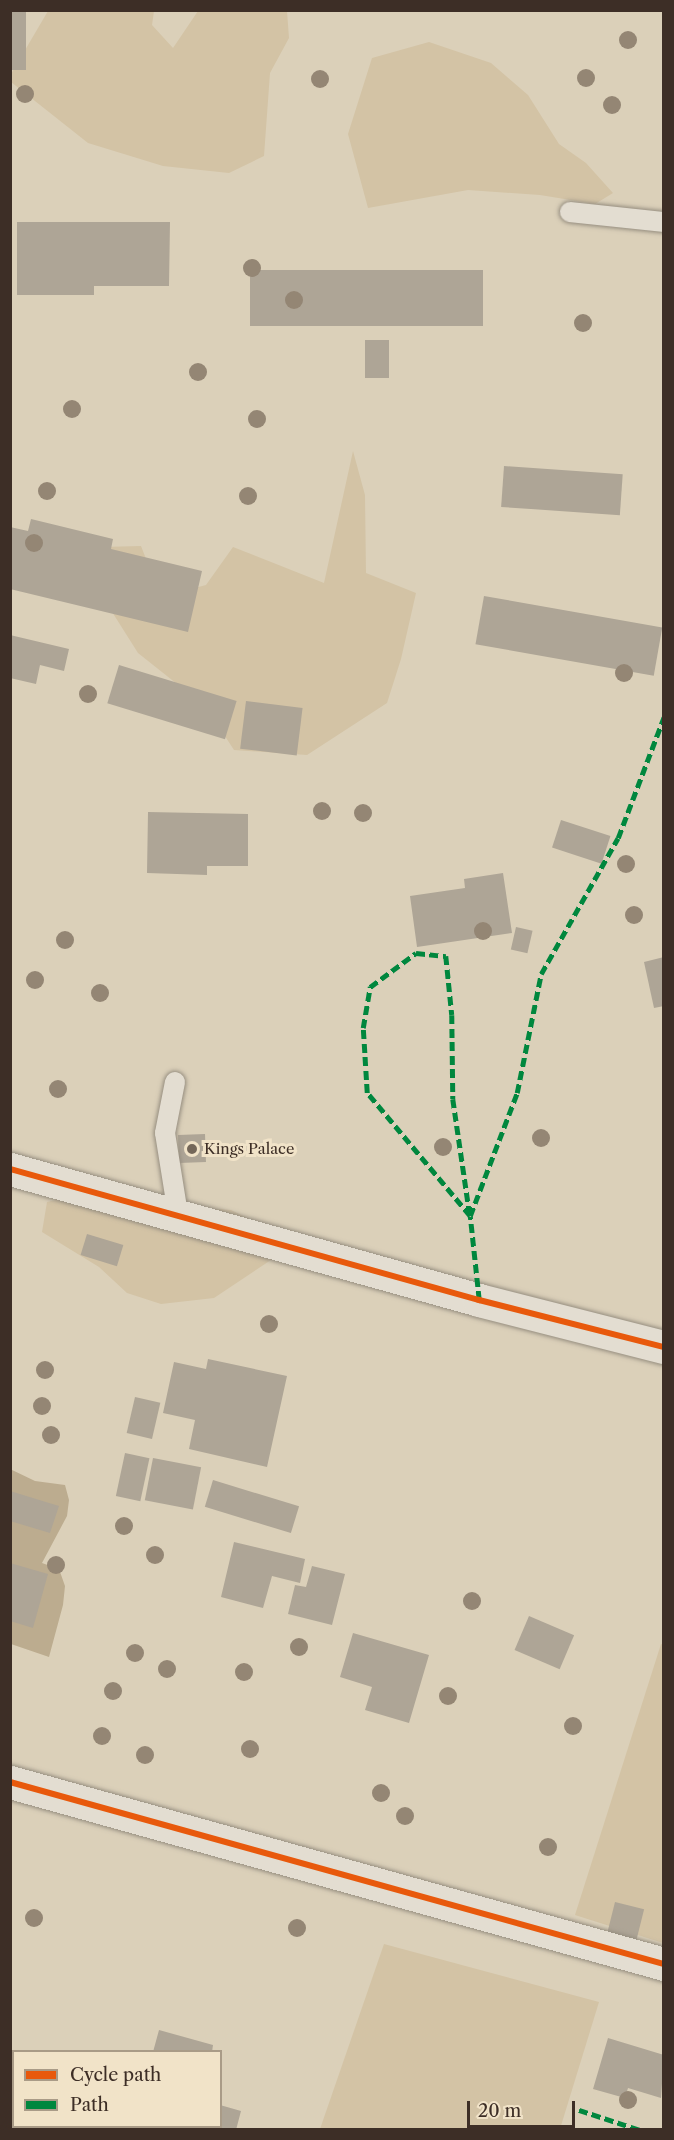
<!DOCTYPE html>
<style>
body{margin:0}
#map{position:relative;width:674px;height:2140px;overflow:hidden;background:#dbd0b9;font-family:"Libre Caslon Text",serif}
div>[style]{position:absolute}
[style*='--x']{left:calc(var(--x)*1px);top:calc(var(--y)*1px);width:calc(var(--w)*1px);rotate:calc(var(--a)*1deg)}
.green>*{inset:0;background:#d3c3a5}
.water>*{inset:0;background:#bcac8f}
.building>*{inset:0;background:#aea596;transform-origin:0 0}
.roads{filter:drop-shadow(0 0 2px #968e80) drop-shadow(0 0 2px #968e80)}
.lane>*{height:20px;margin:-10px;padding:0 10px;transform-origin:10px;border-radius:10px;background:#e3ddd1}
.street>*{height:33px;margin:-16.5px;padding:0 16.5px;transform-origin:16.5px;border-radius:16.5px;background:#e3ddd1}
.quiet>*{height:4.5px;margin-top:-2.25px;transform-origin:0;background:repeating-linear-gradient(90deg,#00873e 0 9px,transparent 0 13.5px)}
.cycleway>*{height:6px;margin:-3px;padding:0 3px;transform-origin:3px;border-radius:3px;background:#e8590c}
.trees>*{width:18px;height:18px;margin:-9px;border-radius:50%;background:#948674}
.dots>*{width:16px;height:16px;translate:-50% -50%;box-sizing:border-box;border:3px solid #f1e3c8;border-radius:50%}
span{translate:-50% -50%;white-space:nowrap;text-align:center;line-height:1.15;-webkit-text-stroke:6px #f1e3c8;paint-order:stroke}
.poi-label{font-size:15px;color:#3d2e26}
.left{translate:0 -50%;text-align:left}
.frame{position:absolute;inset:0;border:12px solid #3d2e26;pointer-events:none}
.legend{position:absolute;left:12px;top:2050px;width:210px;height:78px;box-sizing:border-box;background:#f1e3c8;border:2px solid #a99b87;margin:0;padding:8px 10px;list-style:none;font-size:18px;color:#3d2e26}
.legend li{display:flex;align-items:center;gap:12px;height:30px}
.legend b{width:30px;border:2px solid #a99b87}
.scale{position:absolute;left:467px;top:2101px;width:108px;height:27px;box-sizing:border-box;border:3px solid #3d2e26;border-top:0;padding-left:8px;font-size:18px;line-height:21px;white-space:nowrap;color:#3d2e26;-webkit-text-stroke:4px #f1e3c8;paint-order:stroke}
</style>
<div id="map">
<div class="green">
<i style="clip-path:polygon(48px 11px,154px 11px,152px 25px,173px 48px,198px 11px,287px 11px,289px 38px,270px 73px,264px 156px,229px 173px,163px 166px,88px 143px,11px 82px,11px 74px)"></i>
<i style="clip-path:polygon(429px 42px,491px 63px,528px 95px,559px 144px,586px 163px,613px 193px,595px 204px,540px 195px,468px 190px,368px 208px,348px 134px,372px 58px)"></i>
<i style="clip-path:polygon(353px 451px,365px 495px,366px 573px,416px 593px,401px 659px,387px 703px,307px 755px,234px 750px,206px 707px,138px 653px,90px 577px,101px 547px,141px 546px,161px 597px,206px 585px,233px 547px,324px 583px)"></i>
<i style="clip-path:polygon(100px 1190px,191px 1207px,231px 1210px,273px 1230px,283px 1252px,214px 1298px,161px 1304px,127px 1293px,99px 1267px,42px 1232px,47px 1202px)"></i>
<i style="clip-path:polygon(661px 1644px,663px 1645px,663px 1943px,575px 1915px)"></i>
<i style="clip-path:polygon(384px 1944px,599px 2002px,560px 2129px,320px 2129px)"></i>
</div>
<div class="water">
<i style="clip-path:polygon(10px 1469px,35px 1481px,65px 1485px,69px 1500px,67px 1516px,42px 1563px,59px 1569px,65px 1586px,63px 1605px,49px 1657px,11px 1644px)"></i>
</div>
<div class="building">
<i style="left:10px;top:10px;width:16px;height:60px"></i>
<i style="clip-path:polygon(17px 222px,170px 222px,169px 286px,94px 286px,94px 295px,17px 295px)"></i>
<i style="left:250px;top:270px;width:233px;height:56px"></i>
<i style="left:389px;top:340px;width:38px;height:24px;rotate:90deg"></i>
<i style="left:504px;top:466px;width:119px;height:41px;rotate:4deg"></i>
<i style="clip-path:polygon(31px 519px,113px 539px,111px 549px,202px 571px,188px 632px,10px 589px,10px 527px,28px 531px)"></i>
<i style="left:484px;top:596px;width:181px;height:49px;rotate:10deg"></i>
<i style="clip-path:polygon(10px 635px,69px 649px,64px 671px,40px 665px,36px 684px,10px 678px)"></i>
<i style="left:119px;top:665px;width:123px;height:40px;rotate:17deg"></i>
<i style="left:246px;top:701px;width:57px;height:48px;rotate:7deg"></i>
<i style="clip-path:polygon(148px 812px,248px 814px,248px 866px,207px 866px,207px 875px,147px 873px)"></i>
<i style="left:561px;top:820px;width:52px;height:29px;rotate:18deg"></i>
<i style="clip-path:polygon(503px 873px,512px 933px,417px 947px,410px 896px,465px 888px,464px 879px)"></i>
<i style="left:516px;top:927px;width:17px;height:23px;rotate:13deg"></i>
<i style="clip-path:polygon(664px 957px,664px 1006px,654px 1008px,644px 962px)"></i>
<i style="left:205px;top:1134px;width:28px;height:27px;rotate:88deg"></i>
<i style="left:87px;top:1234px;width:38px;height:22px;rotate:17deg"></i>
<i style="clip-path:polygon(208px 1359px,287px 1376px,267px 1467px,189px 1449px,195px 1420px,163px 1413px,174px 1362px,206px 1369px)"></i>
<i style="left:135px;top:1397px;width:26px;height:37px;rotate:13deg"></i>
<i style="left:125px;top:1453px;width:25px;height:44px;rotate:12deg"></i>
<i style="left:153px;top:1458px;width:49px;height:43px;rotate:11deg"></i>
<i style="left:213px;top:1480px;width:90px;height:28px;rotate:17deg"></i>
<i style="clip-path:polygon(10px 1491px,59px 1506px,50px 1533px,10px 1521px)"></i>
<i style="clip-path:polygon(234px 1542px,305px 1559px,300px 1583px,272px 1576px,263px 1608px,221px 1597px)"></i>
<i style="clip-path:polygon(10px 1563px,48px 1574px,33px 1628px,10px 1621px)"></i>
<i style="clip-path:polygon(312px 1566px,345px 1574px,332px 1625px,288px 1614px,295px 1585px,306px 1587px)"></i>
<i style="left:529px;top:1616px;width:49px;height:37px;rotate:23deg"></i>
<i style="clip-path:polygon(353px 1633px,429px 1655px,409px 1723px,365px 1710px,372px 1687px,340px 1677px)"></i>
<i style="left:615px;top:1902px;width:30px;height:38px;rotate:14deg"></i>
<i style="clip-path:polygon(159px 2030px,213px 2045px,212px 2052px,153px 2052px)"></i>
<i style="clip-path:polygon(608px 2038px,664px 2055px,661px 2098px,628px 2088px,625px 2098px,593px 2089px)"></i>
<i style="left:10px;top:2060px;width:4px;height:56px;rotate:14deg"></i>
<i style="clip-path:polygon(220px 2105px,241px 2111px,236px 2130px,157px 2130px,158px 2126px,220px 2126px)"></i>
</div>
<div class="roads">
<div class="lane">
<i style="--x:570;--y:212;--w:95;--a:6.1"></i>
<i style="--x:175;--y:1082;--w:52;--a:101.1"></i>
<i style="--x:165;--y:1133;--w:82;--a:80.9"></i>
</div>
<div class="street">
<i style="--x:10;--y:1169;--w:487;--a:15.6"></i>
<i style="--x:479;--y:1300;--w:191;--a:14.3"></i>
<i style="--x:10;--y:1782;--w:679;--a:15.55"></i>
</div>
</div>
<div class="quiet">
<i style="--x:416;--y:953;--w:30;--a:6"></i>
<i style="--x:446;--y:956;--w:59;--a:84.2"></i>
<i style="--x:452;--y:1015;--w:84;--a:89.3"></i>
<i style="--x:453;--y:1099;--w:118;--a:81.7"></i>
<i style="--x:470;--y:1216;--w:160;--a:-129.9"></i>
<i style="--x:367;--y:1093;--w:65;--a:-93.5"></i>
<i style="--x:363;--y:1028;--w:42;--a:-80.3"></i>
<i style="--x:370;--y:987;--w:57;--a:-36.5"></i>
<i style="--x:479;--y:1300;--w:84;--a:-96.1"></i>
<i style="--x:470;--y:1216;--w:132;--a:-69.1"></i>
<i style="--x:517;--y:1093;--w:121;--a:-78.6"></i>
<i style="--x:541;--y:974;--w:156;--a:-60.5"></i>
<i style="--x:618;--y:838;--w:129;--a:-69.2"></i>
<i style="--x:579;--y:2110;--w:64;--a:18.2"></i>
</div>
<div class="cycleway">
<i style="--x:10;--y:1169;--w:487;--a:15.6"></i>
<i style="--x:479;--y:1300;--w:191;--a:14.3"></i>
<i style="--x:10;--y:1782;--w:679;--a:15.55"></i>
</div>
<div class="trees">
<i style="left:628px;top:40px"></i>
<i style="left:586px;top:78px"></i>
<i style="left:320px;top:79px"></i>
<i style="left:25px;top:94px"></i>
<i style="left:612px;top:105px"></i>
<i style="left:252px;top:268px"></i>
<i style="left:294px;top:300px"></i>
<i style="left:583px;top:323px"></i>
<i style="left:198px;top:372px"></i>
<i style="left:72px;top:409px"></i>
<i style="left:257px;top:419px"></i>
<i style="left:47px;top:491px"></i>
<i style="left:248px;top:496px"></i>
<i style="left:34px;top:543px"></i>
<i style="left:624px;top:673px"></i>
<i style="left:88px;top:694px"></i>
<i style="left:322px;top:811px"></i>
<i style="left:363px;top:813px"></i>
<i style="left:626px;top:864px"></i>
<i style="left:634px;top:915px"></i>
<i style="left:483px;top:931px"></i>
<i style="left:65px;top:940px"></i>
<i style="left:35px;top:980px"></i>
<i style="left:100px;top:993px"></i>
<i style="left:58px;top:1089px"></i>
<i style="left:541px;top:1138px"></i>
<i style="left:443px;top:1147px"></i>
<i style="left:269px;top:1324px"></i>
<i style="left:45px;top:1370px"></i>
<i style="left:42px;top:1406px"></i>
<i style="left:51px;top:1435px"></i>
<i style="left:124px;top:1526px"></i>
<i style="left:155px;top:1555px"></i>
<i style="left:56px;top:1565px"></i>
<i style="left:472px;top:1601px"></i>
<i style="left:299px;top:1647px"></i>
<i style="left:135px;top:1653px"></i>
<i style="left:167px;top:1669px"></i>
<i style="left:244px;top:1672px"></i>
<i style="left:113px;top:1691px"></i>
<i style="left:448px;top:1696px"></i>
<i style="left:573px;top:1726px"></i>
<i style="left:102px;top:1736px"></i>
<i style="left:250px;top:1749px"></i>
<i style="left:145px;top:1755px"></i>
<i style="left:381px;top:1793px"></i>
<i style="left:405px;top:1816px"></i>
<i style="left:548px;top:1847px"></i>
<i style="left:34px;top:1918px"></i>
<i style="left:297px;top:1928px"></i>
<i style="left:628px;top:2100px"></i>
</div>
<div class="dots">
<i style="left:192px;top:1149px;background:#746759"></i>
</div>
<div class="poi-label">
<span class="left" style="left:204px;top:1149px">Kings Palace</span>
</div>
<div class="frame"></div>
<ul class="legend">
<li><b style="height:8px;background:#e8590c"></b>Cycle path</li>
<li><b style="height:8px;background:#00873e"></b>Path</li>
</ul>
<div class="scale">20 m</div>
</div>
